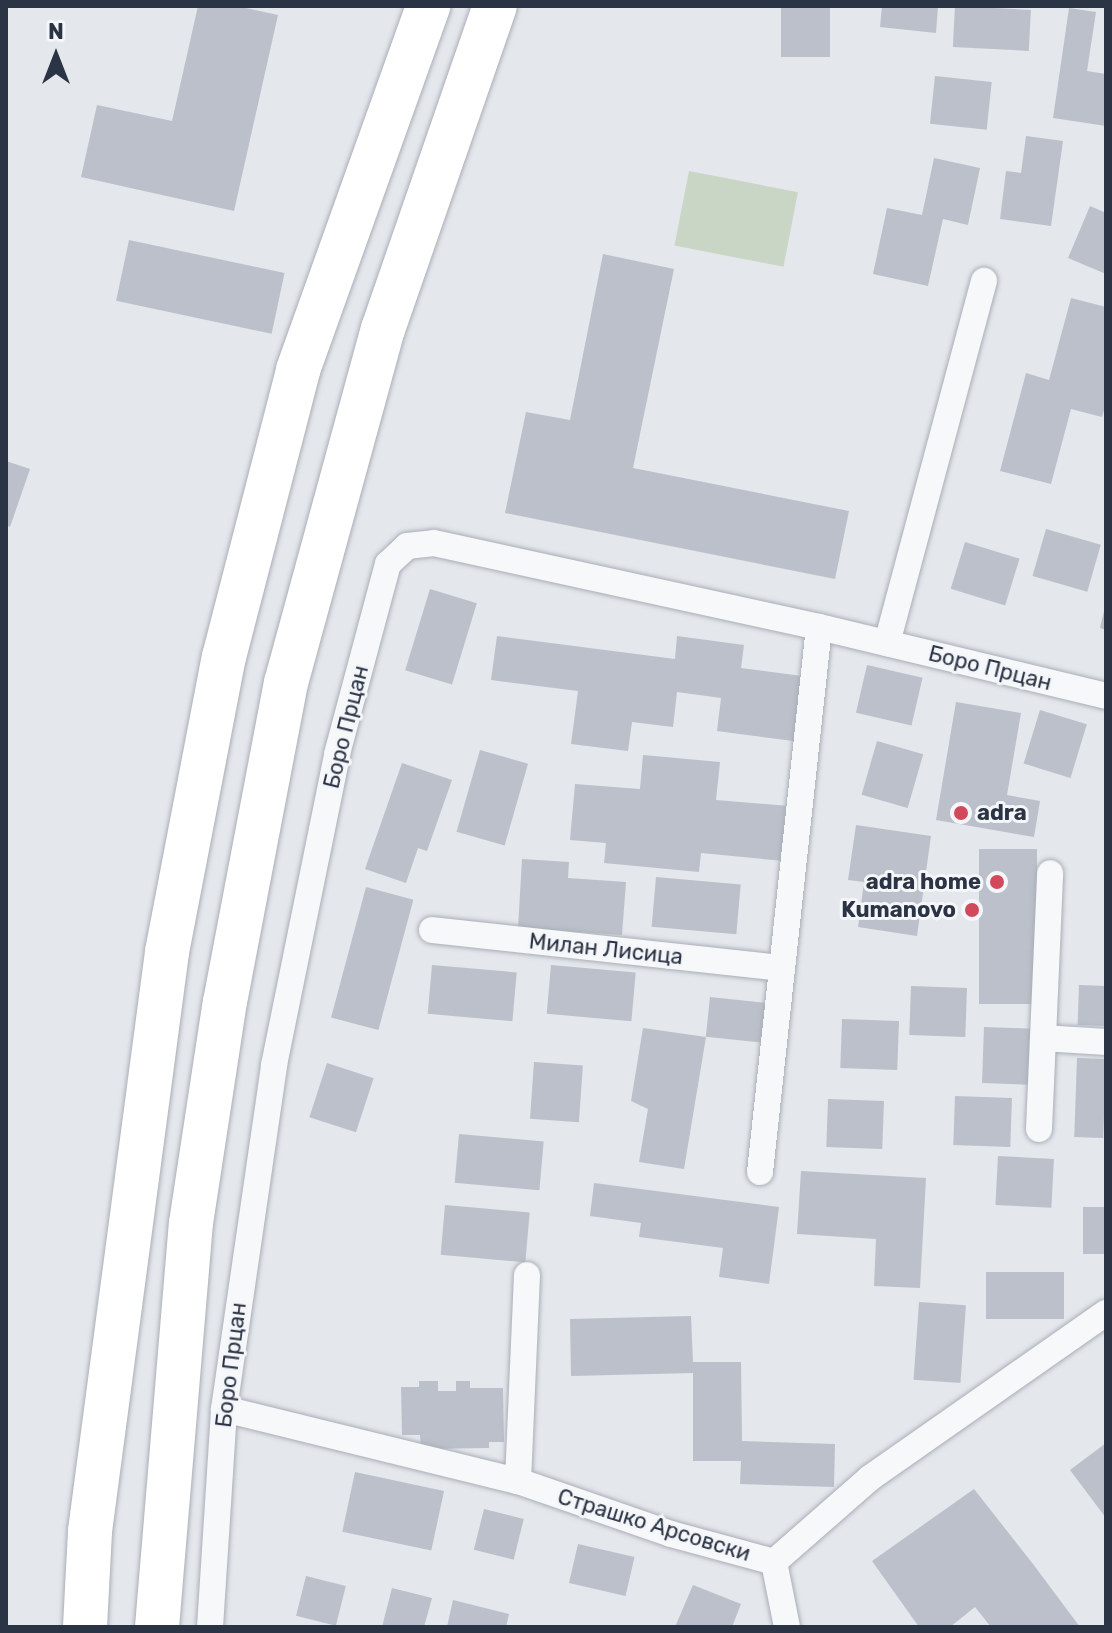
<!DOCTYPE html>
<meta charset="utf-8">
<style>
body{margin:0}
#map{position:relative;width:1112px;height:1633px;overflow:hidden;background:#e4e7ec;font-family:Rubik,sans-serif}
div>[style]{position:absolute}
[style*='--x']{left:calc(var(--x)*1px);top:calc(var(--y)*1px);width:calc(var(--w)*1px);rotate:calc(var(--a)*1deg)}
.green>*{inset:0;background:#c9d6c5;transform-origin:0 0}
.building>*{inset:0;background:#bbc0ca;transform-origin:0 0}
.roads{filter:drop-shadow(0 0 2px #a9aeb7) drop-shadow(0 0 2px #a9aeb7)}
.minor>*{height:26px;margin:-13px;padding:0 13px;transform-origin:13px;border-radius:13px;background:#f7f8fa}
.motorway>*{height:44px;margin:-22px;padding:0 22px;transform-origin:22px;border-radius:22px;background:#fff}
.dots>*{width:22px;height:22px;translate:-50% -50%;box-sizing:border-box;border:4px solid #f4f6f9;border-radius:50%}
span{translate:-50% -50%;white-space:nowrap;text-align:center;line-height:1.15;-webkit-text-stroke:6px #f4f6f9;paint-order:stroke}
.street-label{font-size:22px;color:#2b3445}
.poi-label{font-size:22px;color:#2b3445;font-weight:700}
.left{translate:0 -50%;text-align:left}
.right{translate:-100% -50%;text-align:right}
.frame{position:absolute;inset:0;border:8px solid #2b3445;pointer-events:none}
.north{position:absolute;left:16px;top:16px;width:80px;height:80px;-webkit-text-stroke:6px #f4f6f9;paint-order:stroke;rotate:0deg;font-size:22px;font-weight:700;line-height:32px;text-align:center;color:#2b3445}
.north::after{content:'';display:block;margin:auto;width:28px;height:36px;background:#2b3445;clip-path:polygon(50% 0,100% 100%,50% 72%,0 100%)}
</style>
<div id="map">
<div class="green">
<i style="left:689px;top:171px;width:111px;height:76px;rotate:11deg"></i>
</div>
<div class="building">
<i style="clip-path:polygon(198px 6px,237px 6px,278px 15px,234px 211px,81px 177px,97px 105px,172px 121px)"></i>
<i style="left:781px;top:6px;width:49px;height:51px"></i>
<i style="clip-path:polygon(882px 6px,938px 6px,936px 33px,880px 27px)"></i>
<i style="left:955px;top:6px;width:76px;height:41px;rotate:3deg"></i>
<i style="clip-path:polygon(1069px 8px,1096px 12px,1087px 71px,1106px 74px,1106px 126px,1053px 118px)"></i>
<i style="left:935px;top:76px;width:57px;height:48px;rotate:6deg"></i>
<i style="clip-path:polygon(1026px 136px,1063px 141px,1051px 226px,1000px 219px,1006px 171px,1021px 173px)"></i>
<i style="clip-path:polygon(934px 158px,980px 168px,968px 225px,943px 219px,928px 286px,873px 274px,887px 208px,922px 215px)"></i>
<i style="clip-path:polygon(1090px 206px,1106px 213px,1106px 274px,1068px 258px)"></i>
<i style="left:129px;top:240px;width:159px;height:62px;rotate:12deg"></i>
<i style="clip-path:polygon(603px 254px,674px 269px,633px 468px,849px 511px,835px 579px,505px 513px,526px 412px,570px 420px)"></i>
<i style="clip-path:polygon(1071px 298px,1106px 307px,1106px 404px,1102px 417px,1071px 409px,1051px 484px,1000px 471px,1026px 373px,1049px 380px)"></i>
<i style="clip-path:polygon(6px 461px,30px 469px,10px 527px,6px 525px)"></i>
<i style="left:1046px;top:529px;width:57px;height:49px;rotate:16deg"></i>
<i style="left:965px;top:542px;width:57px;height:49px;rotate:17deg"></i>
<i style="left:430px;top:589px;width:49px;height:85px;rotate:17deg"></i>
<i style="clip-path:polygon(1105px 607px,1106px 607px,1106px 630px,1100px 628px)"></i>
<i style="clip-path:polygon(497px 636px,675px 659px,677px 636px,744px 645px,741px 668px,810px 677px,801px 742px,717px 731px,721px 698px,677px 692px,673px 727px,632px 722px,628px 751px,571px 744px,578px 691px,491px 680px)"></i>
<i style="left:867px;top:665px;width:57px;height:49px;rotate:13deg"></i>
<i style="clip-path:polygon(956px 702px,1021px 713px,1007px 795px,1040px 801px,1034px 837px,936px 820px)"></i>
<i style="left:1040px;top:710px;width:49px;height:56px;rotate:17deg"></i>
<i style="left:877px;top:741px;width:48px;height:56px;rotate:16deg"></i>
<i style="left:480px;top:750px;width:50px;height:85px;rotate:16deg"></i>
<i style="clip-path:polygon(643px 755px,720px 762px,716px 800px,789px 806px,784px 861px,701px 853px,699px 872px,604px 863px,606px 843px,570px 840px,575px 784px,640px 789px)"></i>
<i style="clip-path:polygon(402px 763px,452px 780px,427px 851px,418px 848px,406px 883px,365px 869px)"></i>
<i style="clip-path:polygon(856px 825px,931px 836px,917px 936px,858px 927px,864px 882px,848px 880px)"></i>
<i style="left:979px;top:849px;width:58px;height:155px"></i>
<i style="clip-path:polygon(522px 859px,569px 862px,568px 878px,626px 882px,622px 935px,518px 928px)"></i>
<i style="left:656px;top:877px;width:85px;height:50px;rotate:5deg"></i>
<i style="left:366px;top:887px;width:49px;height:135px;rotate:15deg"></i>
<i style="left:432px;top:965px;width:85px;height:49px;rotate:5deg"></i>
<i style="left:551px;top:965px;width:85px;height:49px;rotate:5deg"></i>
<i style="left:1079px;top:985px;width:27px;height:40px;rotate:2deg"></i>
<i style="left:911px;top:986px;width:56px;height:49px;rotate:2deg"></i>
<i style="left:710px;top:997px;width:58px;height:40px;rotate:6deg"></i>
<i style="left:842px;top:1019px;width:57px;height:49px;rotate:2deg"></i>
<i style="left:984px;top:1027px;width:48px;height:56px;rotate:2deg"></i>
<i style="clip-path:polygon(643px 1028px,706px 1037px,684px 1169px,639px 1162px,648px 1109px,631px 1101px)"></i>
<i style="left:1077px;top:1058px;width:29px;height:79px;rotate:2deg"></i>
<i style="left:534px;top:1062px;width:49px;height:57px;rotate:4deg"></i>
<i style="left:327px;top:1063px;width:49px;height:57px;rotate:18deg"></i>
<i style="left:955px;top:1096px;width:57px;height:49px;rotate:2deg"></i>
<i style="left:828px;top:1099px;width:56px;height:48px;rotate:2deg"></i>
<i style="left:459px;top:1134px;width:85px;height:49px;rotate:5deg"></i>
<i style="left:998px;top:1156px;width:56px;height:49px;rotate:3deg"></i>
<i style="clip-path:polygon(801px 1171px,926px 1178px,920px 1288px,874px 1286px,876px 1239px,797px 1234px)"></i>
<i style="clip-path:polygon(594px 1183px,779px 1207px,769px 1284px,719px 1277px,723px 1248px,639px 1237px,641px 1223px,590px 1216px)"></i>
<i style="left:445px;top:1205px;width:85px;height:50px;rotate:5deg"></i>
<i style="left:1083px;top:1207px;width:23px;height:47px"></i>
<i style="left:986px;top:1272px;width:78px;height:47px"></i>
<i style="left:919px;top:1302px;width:47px;height:78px;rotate:4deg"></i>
<i style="clip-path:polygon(691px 1316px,693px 1362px,741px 1362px,742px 1441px,835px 1444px,834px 1487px,740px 1484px,741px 1461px,693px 1461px,693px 1373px,571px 1376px,570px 1319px)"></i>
<i style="clip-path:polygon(419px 1381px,438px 1381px,438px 1391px,456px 1391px,456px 1381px,470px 1381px,470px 1388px,503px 1388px,504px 1442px,489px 1442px,489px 1448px,421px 1449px,420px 1435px,402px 1435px,401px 1387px,419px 1387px)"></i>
<i style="clip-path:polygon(1106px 1443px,1106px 1518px,1070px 1470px)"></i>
<i style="left:355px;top:1472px;width:91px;height:61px;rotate:12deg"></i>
<i style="clip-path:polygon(974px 1489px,1033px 1564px,1080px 1627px,991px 1627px,975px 1607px,950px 1627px,919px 1627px,872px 1561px)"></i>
<i style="left:484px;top:1509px;width:41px;height:42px;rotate:14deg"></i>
<i style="left:578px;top:1544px;width:58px;height:40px;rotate:13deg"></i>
<i style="left:306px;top:1576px;width:41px;height:41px;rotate:14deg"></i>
<i style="clip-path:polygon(693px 1585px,741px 1604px,732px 1627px,675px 1627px)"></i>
<i style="clip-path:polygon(392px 1588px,432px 1598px,424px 1627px,382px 1627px)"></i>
<i style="clip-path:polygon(453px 1600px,509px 1614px,506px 1627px,447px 1627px)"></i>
</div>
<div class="roads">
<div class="minor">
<i style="--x:887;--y:643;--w:375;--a:-75"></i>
<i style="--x:432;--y:930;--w:349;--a:6.2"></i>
<i style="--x:1043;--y:1038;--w:63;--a:3.6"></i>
<i style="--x:1039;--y:1129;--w:256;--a:-87.5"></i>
<i style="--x:760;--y:1172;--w:548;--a:-83.82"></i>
<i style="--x:224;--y:1409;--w:303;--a:13.8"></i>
<i style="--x:518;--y:1481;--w:162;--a:19.1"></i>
<i style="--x:671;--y:1534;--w:107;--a:15.2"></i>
<i style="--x:518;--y:1481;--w:206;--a:-87.5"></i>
<i style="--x:774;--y:1562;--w:128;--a:-41.2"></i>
<i style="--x:870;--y:1478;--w:288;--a:-35"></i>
<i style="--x:774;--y:1562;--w:66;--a:78.7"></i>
<i style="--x:210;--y:1627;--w:218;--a:-86.3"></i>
<i style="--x:224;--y:1409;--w:348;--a:-81.7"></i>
<i style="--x:274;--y:1065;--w:317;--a:-78.5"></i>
<i style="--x:337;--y:754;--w:197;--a:-75"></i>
<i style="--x:388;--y:564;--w:26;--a:-43"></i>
<i style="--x:407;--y:546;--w:27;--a:-6"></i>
<i style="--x:434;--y:543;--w:394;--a:12.3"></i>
<i style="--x:819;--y:627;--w:295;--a:13.5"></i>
</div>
<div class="motorway">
<i style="--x:85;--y:1627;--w:96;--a:-87"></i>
<i style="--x:90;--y:1531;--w:584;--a:-82.42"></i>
<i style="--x:167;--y:952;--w:300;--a:-79.1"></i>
<i style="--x:224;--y:657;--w:296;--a:-75.5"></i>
<i style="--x:298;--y:370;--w:387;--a:-70.3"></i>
<i style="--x:157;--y:1627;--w:405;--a:-85.2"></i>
<i style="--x:191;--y:1223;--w:224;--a:-81.3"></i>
<i style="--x:225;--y:1002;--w:325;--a:-79.2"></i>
<i style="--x:286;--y:683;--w:367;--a:-74.7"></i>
<i style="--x:383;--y:329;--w:342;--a:-70.9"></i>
</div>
</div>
<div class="dots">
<i style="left:961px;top:813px;background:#d1495b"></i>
<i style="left:997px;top:882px;background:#d1495b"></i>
<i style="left:972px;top:910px;background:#d1495b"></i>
</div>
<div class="street-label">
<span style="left:990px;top:668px;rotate:14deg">Боро Прцан</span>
<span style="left:346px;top:727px;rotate:-76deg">Боро Прцан</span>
<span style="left:606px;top:949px;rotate:6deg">Милан Лисица</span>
<span style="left:231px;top:1365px;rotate:-83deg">Боро Прцан</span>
<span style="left:654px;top:1525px;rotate:17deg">Страшко Арсовски</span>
</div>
<div class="poi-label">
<span class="left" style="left:977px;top:813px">adra</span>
<span class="right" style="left:981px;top:882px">adra home</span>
<span class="right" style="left:956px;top:910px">Kumanovo</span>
</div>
<div class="frame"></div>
<div class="north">N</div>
</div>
